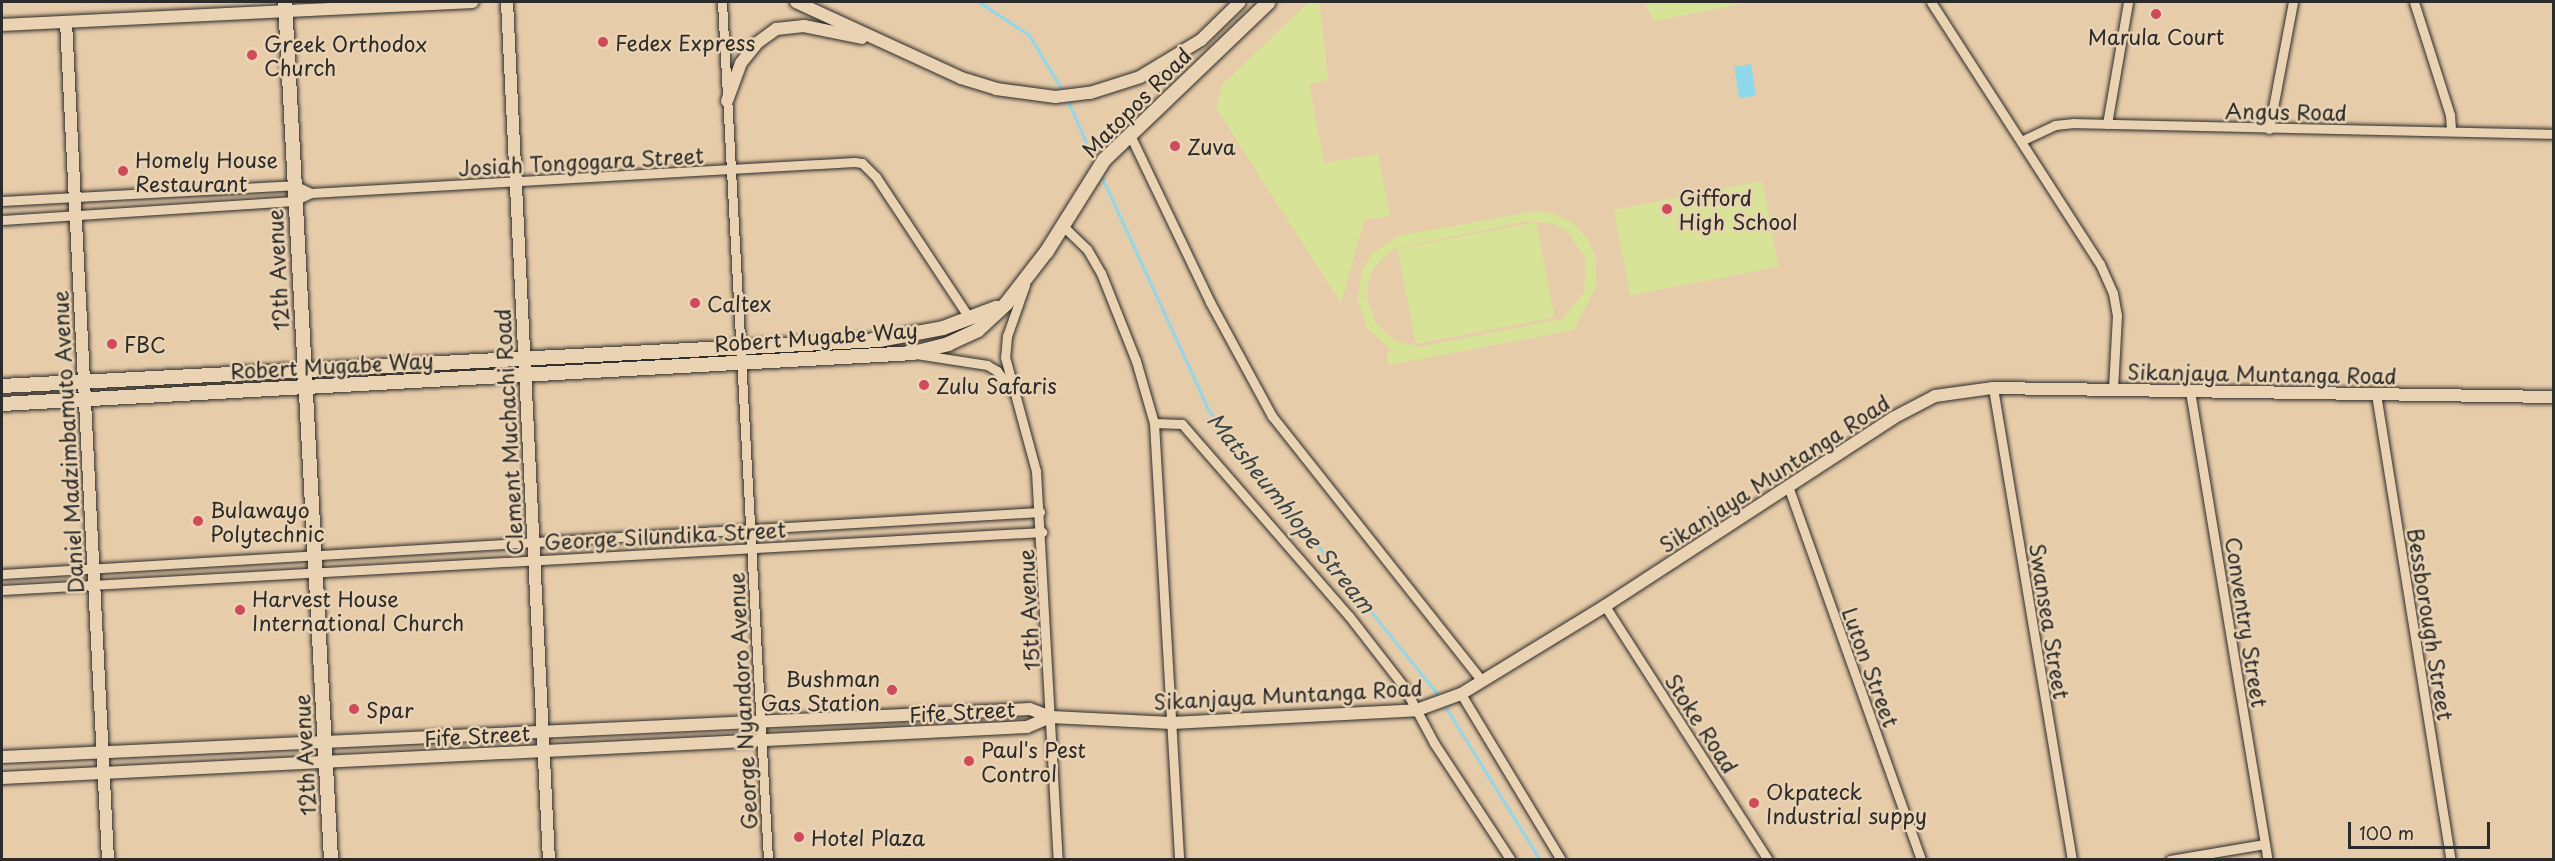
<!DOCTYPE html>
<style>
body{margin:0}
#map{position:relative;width:2555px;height:861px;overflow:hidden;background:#e7cca9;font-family:"Playpen Sans",sans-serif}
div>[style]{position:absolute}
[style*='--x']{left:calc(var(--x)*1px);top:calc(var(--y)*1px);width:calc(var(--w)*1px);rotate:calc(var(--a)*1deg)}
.green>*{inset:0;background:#d7e497;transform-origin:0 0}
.water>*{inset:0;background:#8cd9ec;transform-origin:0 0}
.stream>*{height:3px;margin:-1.5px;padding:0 1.5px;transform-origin:1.5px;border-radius:1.5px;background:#8cd9ec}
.roads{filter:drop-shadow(0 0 2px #2b2b2b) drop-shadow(0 0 2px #2b2b2b)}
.minor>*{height:9px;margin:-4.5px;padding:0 4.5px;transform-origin:4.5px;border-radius:4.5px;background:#e9d3b2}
.tertiary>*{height:12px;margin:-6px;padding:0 6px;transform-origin:6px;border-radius:6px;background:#e9d3b2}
.secondary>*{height:14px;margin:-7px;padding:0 7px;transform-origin:7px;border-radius:7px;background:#e9d3b2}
.dots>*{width:16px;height:16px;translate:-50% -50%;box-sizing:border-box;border:3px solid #e9d3b2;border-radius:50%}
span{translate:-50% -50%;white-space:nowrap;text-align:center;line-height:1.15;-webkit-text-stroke:5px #e9d3b2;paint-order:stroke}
.poi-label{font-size:21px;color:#2b2b2b}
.left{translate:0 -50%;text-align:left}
.right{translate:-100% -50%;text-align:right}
.street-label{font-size:21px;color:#2b2b2b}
.water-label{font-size:22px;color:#3a4548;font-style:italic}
.frame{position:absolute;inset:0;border:3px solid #2b2b2b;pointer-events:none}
.scale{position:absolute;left:2348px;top:822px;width:142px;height:27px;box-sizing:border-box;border:3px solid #2b2b2b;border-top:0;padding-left:8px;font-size:18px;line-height:21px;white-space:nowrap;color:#2b2b2b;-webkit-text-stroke:4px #e9d3b2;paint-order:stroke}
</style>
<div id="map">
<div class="green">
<i style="clip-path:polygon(1309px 2px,1319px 2px,1328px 80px,1309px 84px,1324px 163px,1378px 154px,1390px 216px,1364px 220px,1341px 303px,1216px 108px,1222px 85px)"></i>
<i style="clip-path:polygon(1643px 2px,1751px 2px,1655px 21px)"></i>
<i style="left:1762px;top:181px;width:87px;height:151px;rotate:79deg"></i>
<i style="clip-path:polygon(evenodd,1535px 211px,1555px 214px,1573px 223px,1587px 238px,1596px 257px,1596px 287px,1574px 330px,1389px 365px,1386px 353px,1393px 351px,1368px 329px,1358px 300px,1362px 270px,1373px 253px,1398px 236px,1535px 211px,1527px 221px,1552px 223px,1567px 231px,1586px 259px,1584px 293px,1562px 319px,1420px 347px,1395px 341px,1376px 324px,1367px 299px,1368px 282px,1375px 266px,1393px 249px,1527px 221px)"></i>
<i style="left:1536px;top:222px;width:97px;height:141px;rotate:79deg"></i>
</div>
<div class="water">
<i style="left:1751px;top:64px;width:32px;height:17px;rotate:81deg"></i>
</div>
<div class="stream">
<i style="--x:979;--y:2;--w:60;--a:33.4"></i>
<i style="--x:1029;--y:35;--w:68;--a:58.9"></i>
<i style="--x:1067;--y:99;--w:72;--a:66.3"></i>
<i style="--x:1100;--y:173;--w:262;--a:65.4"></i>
<i style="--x:1209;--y:411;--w:368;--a:51.1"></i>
<i style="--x:1443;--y:703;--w:185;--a:58.3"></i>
</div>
<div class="roads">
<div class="minor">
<i style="--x:722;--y:2;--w:859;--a:86.93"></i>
<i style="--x:1931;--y:2;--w:312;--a:57.2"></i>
<i style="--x:2100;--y:264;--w:32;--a:66"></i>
<i style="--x:2113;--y:293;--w:22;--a:80"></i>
<i style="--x:2117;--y:315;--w:74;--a:93.1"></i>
<i style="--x:2414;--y:2;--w:119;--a:72.3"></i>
<i style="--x:2450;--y:115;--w:16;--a:86"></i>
<i style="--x:2107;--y:124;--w:124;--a:-80.2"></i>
<i style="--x:2269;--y:129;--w:129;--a:-79.3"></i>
<i style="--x:1130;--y:135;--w:185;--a:64.4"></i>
<i style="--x:1210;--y:302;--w:130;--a:61.5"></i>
<i style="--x:1272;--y:416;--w:337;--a:51.6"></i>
<i style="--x:2021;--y:141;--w:38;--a:-25"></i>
<i style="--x:2055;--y:125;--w:19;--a:-6"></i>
<i style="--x:2074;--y:123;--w:480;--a:1.3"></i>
<i style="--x:2;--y:201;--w:292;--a:-3.1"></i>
<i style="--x:294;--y:185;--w:19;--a:25"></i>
<i style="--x:2;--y:220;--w:293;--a:-3.7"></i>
<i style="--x:294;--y:201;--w:19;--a:-25"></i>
<i style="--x:311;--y:193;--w:544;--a:-3.27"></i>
<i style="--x:854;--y:162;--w:8;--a:7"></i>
<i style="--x:862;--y:163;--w:20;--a:45"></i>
<i style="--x:876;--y:177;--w:170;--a:56.5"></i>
<i style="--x:1063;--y:226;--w:33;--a:44"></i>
<i style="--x:1087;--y:249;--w:28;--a:60"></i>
<i style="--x:1101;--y:273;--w:95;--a:68.3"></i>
<i style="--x:1136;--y:361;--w:65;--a:73.8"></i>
<i style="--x:1154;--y:423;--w:438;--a:86.7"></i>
<i style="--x:1025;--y:285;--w:54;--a:109.4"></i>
<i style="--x:1007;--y:336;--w:21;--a:95"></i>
<i style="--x:1005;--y:357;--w:118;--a:74.8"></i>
<i style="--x:1036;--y:471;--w:390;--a:86.8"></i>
<i style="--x:916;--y:354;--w:72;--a:8.8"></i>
<i style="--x:987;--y:365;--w:12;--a:31"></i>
<i style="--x:997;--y:371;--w:25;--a:53"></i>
<i style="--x:1993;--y:388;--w:479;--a:80.5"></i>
<i style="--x:2190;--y:391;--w:475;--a:80.6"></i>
<i style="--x:2376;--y:394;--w:472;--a:80.9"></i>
<i style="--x:1154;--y:423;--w:28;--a:2"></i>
<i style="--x:1182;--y:424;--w:254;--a:49"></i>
<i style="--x:1349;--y:616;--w:90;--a:52.2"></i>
<i style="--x:1404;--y:687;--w:64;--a:61.8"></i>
<i style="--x:1434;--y:743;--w:140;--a:56.7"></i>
<i style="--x:1788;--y:486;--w:397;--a:70.4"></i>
<i style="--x:2;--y:574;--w:1040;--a:-3.42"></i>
<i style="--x:2;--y:590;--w:1042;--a:-3.19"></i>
<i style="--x:1605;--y:606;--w:302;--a:57.3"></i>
<i style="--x:1461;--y:694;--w:194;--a:58.9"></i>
<i style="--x:2170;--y:860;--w:96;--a:-9.6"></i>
</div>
<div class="tertiary">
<i style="--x:507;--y:2;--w:859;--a:87.2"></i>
<i style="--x:796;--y:2;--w:182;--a:24.7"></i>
<i style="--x:961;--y:78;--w:37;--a:17"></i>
<i style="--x:996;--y:89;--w:60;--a:7.7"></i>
<i style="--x:1055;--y:97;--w:35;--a:-7"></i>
<i style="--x:1090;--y:93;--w:52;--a:-17.7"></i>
<i style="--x:1140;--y:77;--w:71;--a:-31.2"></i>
<i style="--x:1201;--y:40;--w:54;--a:-44.3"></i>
<i style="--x:66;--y:22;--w:839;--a:87.13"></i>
<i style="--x:2;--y:25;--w:471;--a:-2.8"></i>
<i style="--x:727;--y:101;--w:40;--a:-69.8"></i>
<i style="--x:741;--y:63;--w:26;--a:-51"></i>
<i style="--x:757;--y:43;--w:24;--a:-36"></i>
<i style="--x:776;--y:29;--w:28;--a:-6"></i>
<i style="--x:804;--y:26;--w:59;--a:11.7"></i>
<i style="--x:2;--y:757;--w:1029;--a:-2.67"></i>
<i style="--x:1030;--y:709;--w:22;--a:21"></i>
<i style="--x:1051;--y:717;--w:121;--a:2.8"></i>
<i style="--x:1172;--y:723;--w:245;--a:-3"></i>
<i style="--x:1417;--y:710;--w:47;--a:-20"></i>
<i style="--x:1461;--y:694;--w:169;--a:-31.4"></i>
<i style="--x:1605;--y:606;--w:344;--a:-33.1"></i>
<i style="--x:1893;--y:418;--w:47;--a:-27.6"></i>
<i style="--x:1935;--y:396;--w:59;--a:-7.9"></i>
<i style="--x:1993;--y:388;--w:561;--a:0.92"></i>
<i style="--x:2;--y:778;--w:1026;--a:-2.85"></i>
<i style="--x:1027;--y:727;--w:26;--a:-23"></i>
</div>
<div class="secondary">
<i style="--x:285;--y:2;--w:859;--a:86.93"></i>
<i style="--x:2;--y:386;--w:878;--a:-3"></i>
<i style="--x:879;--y:340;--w:65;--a:-10.6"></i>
<i style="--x:943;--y:328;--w:57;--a:-20.7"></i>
<i style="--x:2;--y:404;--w:912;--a:-3.2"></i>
<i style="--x:913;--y:353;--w:36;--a:-14"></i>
<i style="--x:948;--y:344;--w:33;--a:-25"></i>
<i style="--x:978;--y:330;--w:38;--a:-43"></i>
<i style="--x:1006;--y:304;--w:67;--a:-52.3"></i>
<i style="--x:1047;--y:251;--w:107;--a:-57.9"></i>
<i style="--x:1104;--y:160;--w:228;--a:-43.8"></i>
</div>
</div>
<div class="dots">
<i style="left:2156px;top:14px;background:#d1495b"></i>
<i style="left:603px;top:42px;background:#d1495b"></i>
<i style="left:252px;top:55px;background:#d1495b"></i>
<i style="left:1175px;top:146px;background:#d1495b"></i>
<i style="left:123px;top:171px;background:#d1495b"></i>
<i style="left:1667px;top:209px;background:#d1495b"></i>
<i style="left:695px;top:303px;background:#d1495b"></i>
<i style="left:112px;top:344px;background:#d1495b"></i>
<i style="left:924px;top:385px;background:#d1495b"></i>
<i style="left:198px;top:521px;background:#d1495b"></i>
<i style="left:240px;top:610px;background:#d1495b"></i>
<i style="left:892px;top:690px;background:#d1495b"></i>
<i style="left:354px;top:709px;background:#d1495b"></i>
<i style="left:969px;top:761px;background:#d1495b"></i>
<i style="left:1754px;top:803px;background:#d1495b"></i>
<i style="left:799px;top:837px;background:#d1495b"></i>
</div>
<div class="poi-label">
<span style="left:2156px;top:36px">Marula Court</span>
<span class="left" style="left:615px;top:42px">Fedex Express</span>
<span class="left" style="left:264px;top:55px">Greek Orthodox<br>Church</span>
<span class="left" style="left:1187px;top:146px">Zuva</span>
<span class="left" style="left:135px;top:171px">Homely House<br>Restaurant</span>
<span class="left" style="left:1679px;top:209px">Gifford<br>High School</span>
<span class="left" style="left:707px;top:303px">Caltex</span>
<span class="left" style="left:124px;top:344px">FBC</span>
<span class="left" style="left:936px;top:385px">Zulu Safaris</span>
<span class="left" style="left:210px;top:521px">Bulawayo<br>Polytechnic</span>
<span class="left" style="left:252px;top:610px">Harvest House<br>International Church</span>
<span class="right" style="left:880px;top:690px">Bushman<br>Gas Station</span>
<span class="left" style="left:366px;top:709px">Spar</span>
<span class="left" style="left:981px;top:761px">Paul's Pest<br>Control</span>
<span class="left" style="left:1766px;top:803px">Okpateck<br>Industrial suppy</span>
<span class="left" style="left:811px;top:837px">Hotel Plaza</span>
</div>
<div class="street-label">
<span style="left:1136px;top:102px;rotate:-45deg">Matopos Road</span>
<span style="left:2286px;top:111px;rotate:1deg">Angus Road</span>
<span style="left:581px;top:161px;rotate:-3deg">Josiah Tongogara Street</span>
<span style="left:277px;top:270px;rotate:-93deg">12th Avenue</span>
<span style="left:816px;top:336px;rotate:-4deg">Robert Mugabe Way</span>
<span style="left:332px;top:365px;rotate:-3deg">Robert Mugabe Way</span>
<span style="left:2262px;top:373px;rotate:1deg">Sikanjaya Muntanga Road</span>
<span style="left:508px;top:432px;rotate:-93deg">Clement Muchachi Road</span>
<span style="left:67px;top:442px;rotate:-93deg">Daniel Madzimbamuto Avenue</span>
<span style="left:1774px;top:473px;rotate:-33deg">Sikanjaya Muntanga Road</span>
<span style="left:665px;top:535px;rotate:-3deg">George Silundika Street</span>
<span style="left:1028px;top:610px;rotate:-93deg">15th Avenue</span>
<span style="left:2050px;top:621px;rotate:81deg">Swansea Street</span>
<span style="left:2247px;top:622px;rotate:81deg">Conventry Street</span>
<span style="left:2431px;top:624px;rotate:81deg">Bessborough Street</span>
<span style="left:1871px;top:667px;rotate:70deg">Luton Street</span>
<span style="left:1288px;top:694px;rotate:-3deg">Sikanjaya Muntanga Road</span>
<span style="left:742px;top:701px;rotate:-93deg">George Nyandoro Avenue</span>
<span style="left:962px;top:711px;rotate:-3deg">Fife Street</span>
<span style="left:1702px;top:723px;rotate:57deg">Stoke Road</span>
<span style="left:477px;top:735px;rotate:-3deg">Fife Street</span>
<span style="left:304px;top:755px;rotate:-93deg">12th Avenue</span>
</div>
<div class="water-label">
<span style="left:1292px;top:512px;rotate:51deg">Matsheumhlope Stream</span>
</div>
<div class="frame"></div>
<div class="scale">100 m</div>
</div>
